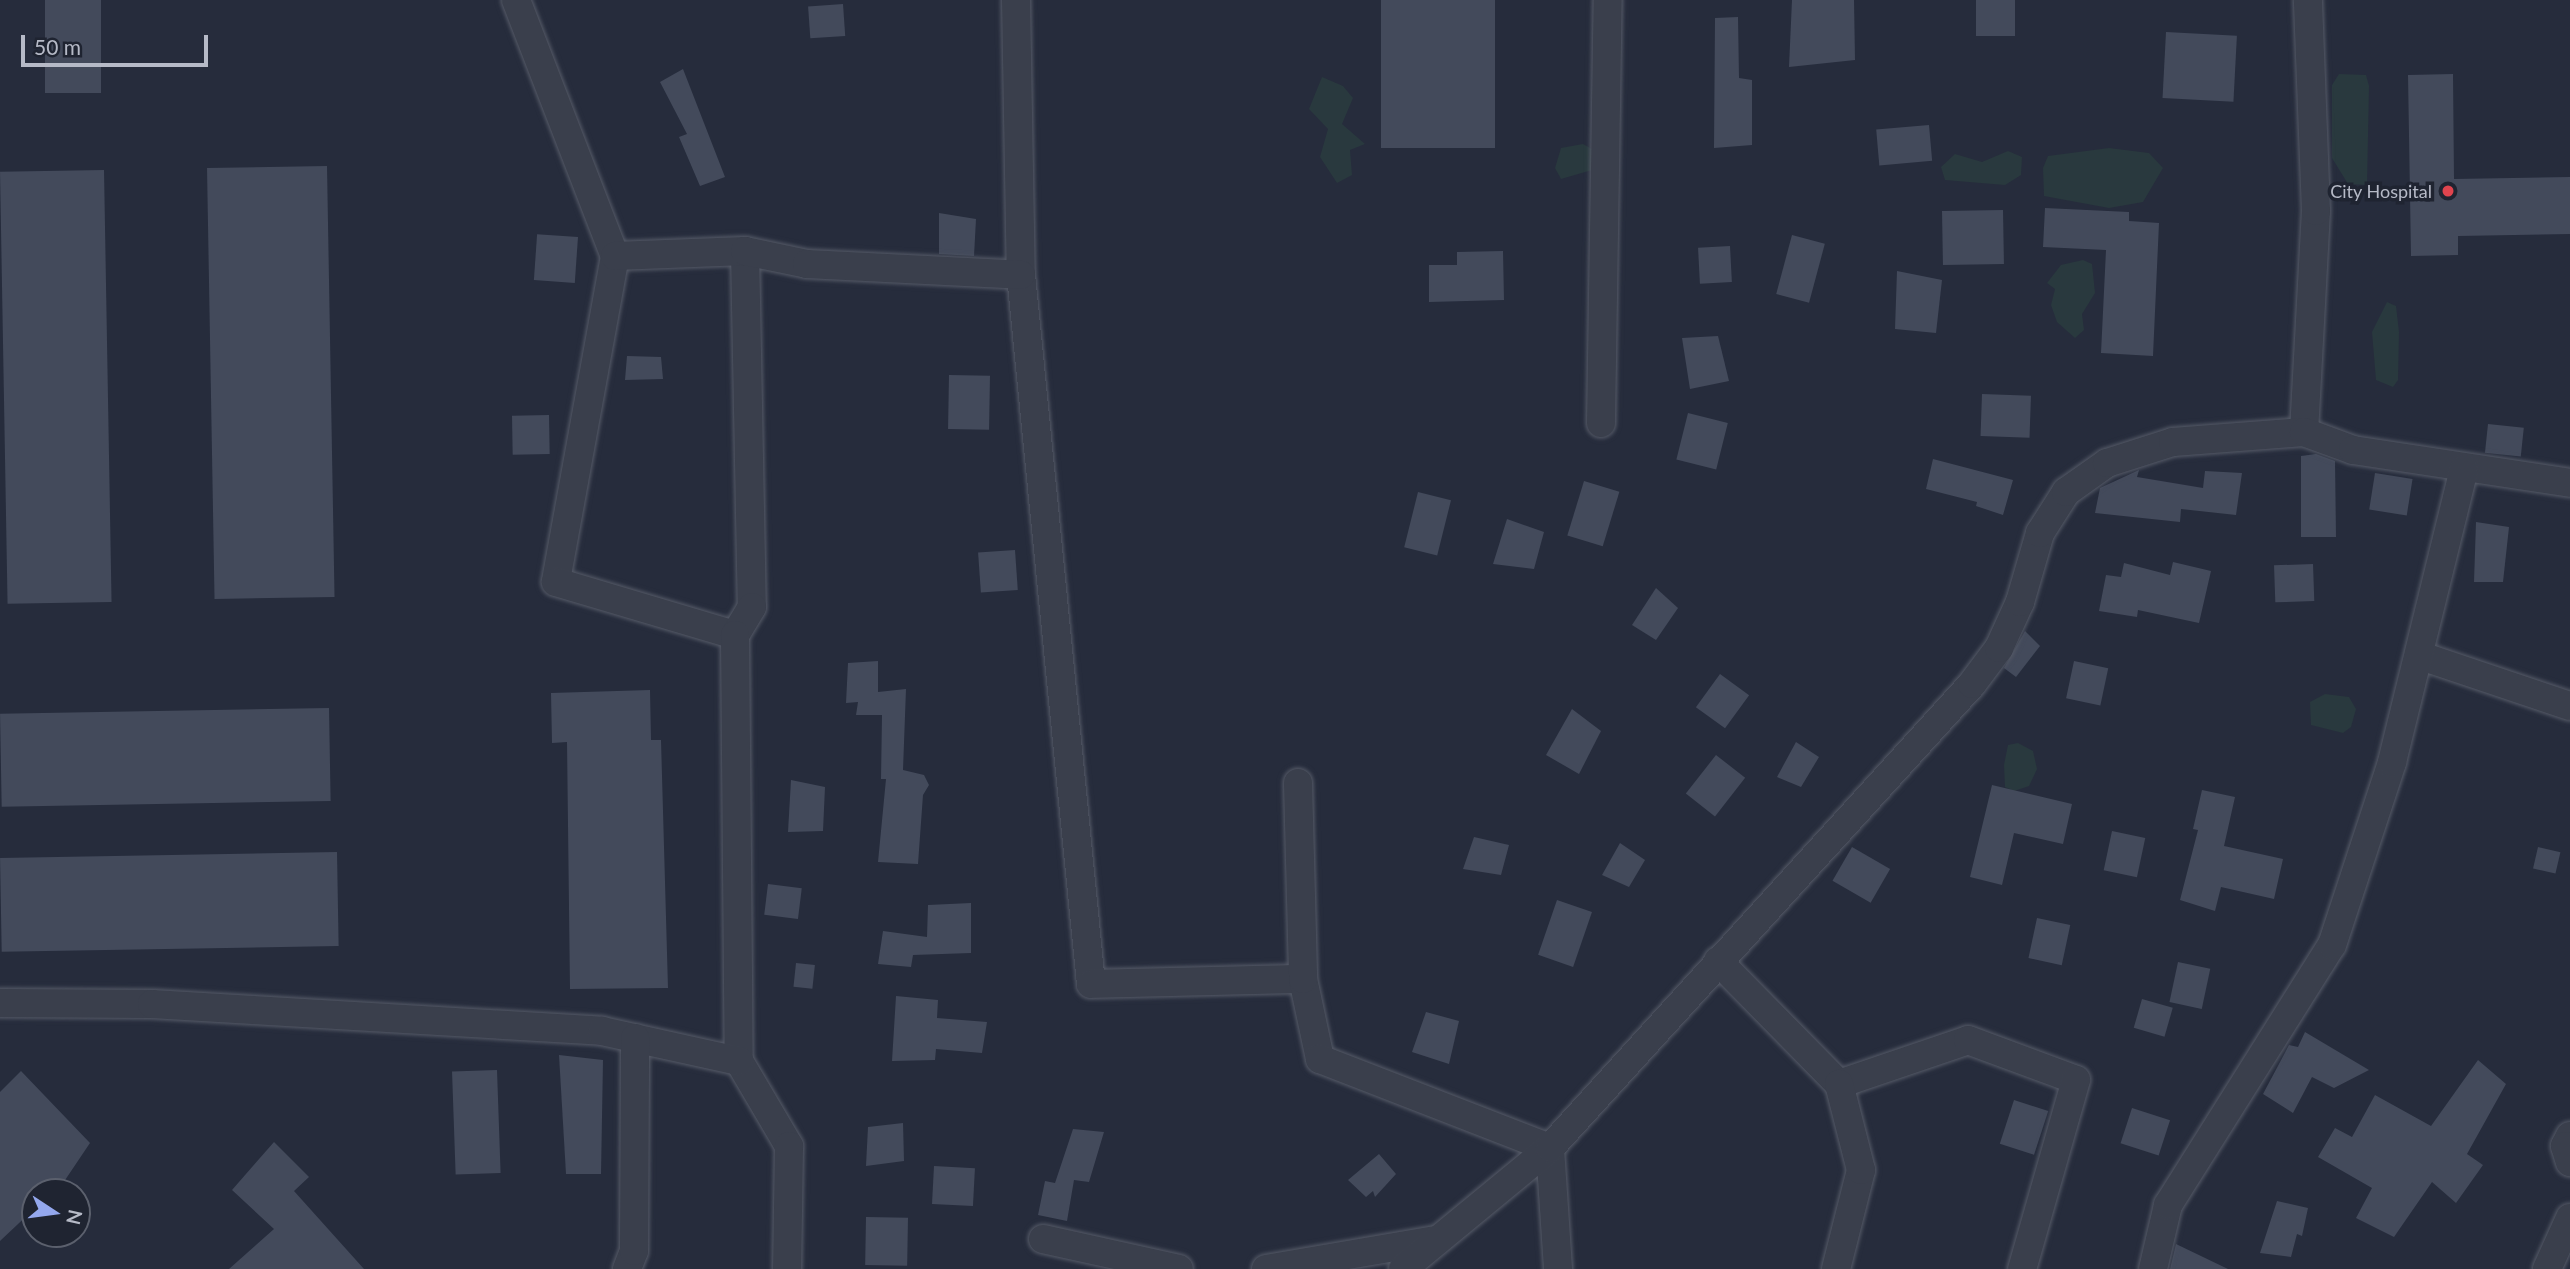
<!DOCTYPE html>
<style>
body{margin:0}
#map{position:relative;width:2570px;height:1269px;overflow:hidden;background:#262c3c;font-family:Lato,sans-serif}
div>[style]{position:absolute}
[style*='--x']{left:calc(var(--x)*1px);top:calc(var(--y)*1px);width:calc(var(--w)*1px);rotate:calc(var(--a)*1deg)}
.green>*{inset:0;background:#29393e}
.building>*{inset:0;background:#434a5b;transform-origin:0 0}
.roads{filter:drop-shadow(0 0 2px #555a67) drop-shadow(0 0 2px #555a67)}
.minor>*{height:28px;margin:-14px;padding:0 14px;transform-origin:14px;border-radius:14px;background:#3a3f4c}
.dots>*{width:19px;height:19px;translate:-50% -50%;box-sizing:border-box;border:4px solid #1f2431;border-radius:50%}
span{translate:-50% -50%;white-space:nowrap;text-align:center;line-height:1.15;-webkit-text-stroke:7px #1f2431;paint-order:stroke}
.poi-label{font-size:18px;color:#b6bac7}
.right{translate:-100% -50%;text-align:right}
.north{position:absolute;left:21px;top:1178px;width:70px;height:70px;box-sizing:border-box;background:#1f2431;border:2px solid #5b606d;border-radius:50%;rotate:103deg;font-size:19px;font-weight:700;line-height:28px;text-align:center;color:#b6bac7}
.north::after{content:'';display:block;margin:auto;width:24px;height:32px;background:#94a8ee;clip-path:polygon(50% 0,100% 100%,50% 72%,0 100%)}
.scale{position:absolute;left:21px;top:35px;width:187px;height:32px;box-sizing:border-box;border:4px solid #b6bac7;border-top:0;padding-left:9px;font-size:21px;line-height:24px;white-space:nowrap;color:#b6bac7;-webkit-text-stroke:5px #1f2431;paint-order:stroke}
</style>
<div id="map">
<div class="green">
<i style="clip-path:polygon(2339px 74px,2366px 75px,2369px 86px,2367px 185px,2348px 184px,2332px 158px,2332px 85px)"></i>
<i style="clip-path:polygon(1322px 77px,1343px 86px,1353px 98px,1342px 124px,1365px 144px,1350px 150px,1352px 175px,1337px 183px,1320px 157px,1328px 129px,1309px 109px)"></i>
<i style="clip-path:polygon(1583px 144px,1592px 149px,1592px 170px,1561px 179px,1555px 168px,1561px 148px)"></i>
<i style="clip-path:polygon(2109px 148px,2149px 153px,2163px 168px,2143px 202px,2109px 208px,2044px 196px,2043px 168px,2048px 156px)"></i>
<i style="clip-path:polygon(2008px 151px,2022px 157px,2021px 175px,2005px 185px,1945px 180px,1941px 167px,1955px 154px,1982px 162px)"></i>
<i style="clip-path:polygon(2083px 260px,2092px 264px,2095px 293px,2082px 314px,2084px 330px,2075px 338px,2057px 322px,2051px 305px,2055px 289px,2047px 283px,2061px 265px)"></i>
<i style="clip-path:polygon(2387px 302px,2396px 306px,2399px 332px,2398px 380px,2393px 387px,2376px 380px,2372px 332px)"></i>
<i style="clip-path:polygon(2325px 694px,2349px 697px,2356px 709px,2351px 727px,2343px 733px,2311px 725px,2310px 702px)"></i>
<i style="clip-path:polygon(2018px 743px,2033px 751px,2037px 769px,2029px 786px,2014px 791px,2005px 787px,2004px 765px,2008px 745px)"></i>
</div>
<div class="building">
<i style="left:45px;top:0;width:56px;height:93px"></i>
<i style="left:1381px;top:0;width:114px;height:148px"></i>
<i style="clip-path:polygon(1792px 0,1854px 0,1855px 60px,1789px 67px)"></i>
<i style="left:1976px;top:0;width:39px;height:36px"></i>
<i style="left:843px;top:4px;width:32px;height:35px;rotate:86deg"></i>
<i style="clip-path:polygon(1738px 17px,1739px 78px,1752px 80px,1752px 145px,1714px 148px,1715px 18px)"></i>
<i style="left:2166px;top:32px;width:71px;height:66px;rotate:3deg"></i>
<i style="clip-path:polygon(683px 69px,725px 177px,700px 186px,679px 137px,687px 134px,660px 82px)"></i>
<i style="clip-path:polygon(2453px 74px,2454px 179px,2570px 177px,2570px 234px,2458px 236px,2458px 255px,2411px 256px,2408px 75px)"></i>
<i style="left:1929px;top:125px;width:36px;height:53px;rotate:85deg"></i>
<i style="left:327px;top:166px;width:431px;height:120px;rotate:89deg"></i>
<i style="left:104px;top:170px;width:432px;height:104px;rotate:89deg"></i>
<i style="clip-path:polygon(2045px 208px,2129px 212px,2129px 221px,2159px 223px,2153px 356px,2101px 353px,2106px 250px,2043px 247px)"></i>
<i style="left:2003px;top:210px;width:54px;height:61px;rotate:89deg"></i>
<i style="clip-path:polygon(939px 213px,976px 219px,974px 256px,939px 254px)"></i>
<i style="left:1792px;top:235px;width:34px;height:61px;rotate:15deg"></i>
<i style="left:578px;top:237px;width:46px;height:41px;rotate:94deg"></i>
<i style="left:1730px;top:246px;width:36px;height:32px;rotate:87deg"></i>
<i style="clip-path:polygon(1503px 251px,1504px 300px,1429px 302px,1429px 265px,1457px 265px,1457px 252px)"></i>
<i style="clip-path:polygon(1897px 271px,1942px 280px,1936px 333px,1895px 329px)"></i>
<i style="clip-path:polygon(1718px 336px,1729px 381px,1690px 389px,1682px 338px)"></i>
<i style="clip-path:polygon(627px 356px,661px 357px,663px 379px,625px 380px)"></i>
<i style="left:949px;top:375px;width:41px;height:54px;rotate:1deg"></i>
<i style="left:1982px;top:394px;width:49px;height:42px;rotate:2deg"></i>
<i style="left:1688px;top:413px;width:41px;height:48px;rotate:14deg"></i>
<i style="left:549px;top:415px;width:39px;height:37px;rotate:89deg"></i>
<i style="left:2488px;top:424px;width:36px;height:29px;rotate:6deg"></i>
<i style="clip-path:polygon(2316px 454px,2335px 461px,2336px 537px,2301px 537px,2301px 456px)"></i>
<i style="clip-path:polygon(1933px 459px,2013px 480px,2003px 515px,1976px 506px,1977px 502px,1926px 489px)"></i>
<i style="clip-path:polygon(2139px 470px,2137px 477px,2203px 488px,2205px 471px,2242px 473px,2236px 515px,2181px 509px,2180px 522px,2095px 513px,2100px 488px)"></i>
<i style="left:2375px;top:473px;width:38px;height:37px;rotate:9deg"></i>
<i style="left:1584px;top:481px;width:37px;height:57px;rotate:17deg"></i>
<i style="left:1418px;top:492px;width:34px;height:57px;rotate:14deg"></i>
<i style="clip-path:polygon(1507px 519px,1544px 532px,1534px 569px,1493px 564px)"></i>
<i style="clip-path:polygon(2476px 522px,2509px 527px,2503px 582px,2474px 582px)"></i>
<i style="left:1015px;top:550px;width:40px;height:37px;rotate:86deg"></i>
<i style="clip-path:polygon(2173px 562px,2211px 571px,2199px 623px,2138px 610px,2137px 617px,2099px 611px,2106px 575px,2121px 577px,2124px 563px,2170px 575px)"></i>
<i style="left:2313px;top:564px;width:37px;height:39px;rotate:88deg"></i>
<i style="clip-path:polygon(1656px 588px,1678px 608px,1656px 640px,1632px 625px)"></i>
<i style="clip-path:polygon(2025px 631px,2040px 646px,2016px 677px,2004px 668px)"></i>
<i style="clip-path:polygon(878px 661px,878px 692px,906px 689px,903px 770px,924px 775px,929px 785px,923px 795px,918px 864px,878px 862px,886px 779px,881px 779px,882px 715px,856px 715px,858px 702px,846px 703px,848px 663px)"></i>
<i style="left:2074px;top:661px;width:35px;height:38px;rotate:12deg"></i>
<i style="left:1720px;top:674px;width:36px;height:41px;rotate:36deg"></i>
<i style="clip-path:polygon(650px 690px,651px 740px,661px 740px,668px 988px,570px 989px,567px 742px,552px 743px,551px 693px)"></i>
<i style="left:329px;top:708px;width:93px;height:329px;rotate:89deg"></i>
<i style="clip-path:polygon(1572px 709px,1601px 731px,1579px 774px,1546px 755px)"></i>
<i style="clip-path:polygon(1796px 742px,1819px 757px,1801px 787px,1777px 777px)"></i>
<i style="left:1716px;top:755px;width:37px;height:49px;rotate:38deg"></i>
<i style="clip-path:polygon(791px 780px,825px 787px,823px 831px,788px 832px)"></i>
<i style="clip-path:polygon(1992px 785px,2072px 804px,2063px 844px,2014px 833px,2002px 885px,1970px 877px)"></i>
<i style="clip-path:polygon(2202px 790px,2235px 797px,2224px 846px,2283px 859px,2274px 899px,2221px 887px,2215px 911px,2180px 900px,2198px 830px,2193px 829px)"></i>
<i style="left:2112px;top:831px;width:34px;height:40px;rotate:12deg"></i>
<i style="clip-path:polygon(1474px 837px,1509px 845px,1501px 875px,1463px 869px)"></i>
<i style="clip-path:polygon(1620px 843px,1645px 860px,1629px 887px,1602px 875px)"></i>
<i style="left:1852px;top:847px;width:44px;height:39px;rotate:30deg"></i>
<i style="left:2538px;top:847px;width:23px;height:22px;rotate:13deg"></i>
<i style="left:337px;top:852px;width:94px;height:337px;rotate:89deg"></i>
<i style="left:768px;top:884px;width:34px;height:31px;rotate:7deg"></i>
<i style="left:1557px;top:900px;width:37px;height:58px;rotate:19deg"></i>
<i style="clip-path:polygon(971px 903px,971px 953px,913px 955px,911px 967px,878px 964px,883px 931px,927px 937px,928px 905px)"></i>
<i style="left:2037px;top:918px;width:34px;height:41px;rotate:12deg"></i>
<i style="left:2178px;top:962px;width:33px;height:41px;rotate:12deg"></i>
<i style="left:796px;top:963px;width:19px;height:24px;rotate:6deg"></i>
<i style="clip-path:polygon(896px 996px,938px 1000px,937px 1018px,987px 1022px,982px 1053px,936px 1049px,935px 1060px,892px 1061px)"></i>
<i style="left:2142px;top:999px;width:32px;height:30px;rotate:16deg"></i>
<i style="clip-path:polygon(1426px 1012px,1459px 1021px,1449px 1064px,1412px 1052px)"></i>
<i style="clip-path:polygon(2305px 1032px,2369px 1070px,2334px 1088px,2312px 1077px,2293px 1113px,2263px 1094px,2289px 1045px,2298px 1047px)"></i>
<i style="clip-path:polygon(559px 1055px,603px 1060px,601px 1174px,566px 1174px)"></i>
<i style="clip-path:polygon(2478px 1060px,2506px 1084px,2467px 1154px,2483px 1165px,2456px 1203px,2432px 1182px,2394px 1237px,2356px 1218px,2372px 1188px,2318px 1157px,2335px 1128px,2352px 1137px,2375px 1095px,2431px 1126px)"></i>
<i style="left:497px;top:1070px;width:103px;height:45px;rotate:88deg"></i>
<i style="clip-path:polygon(21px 1071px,90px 1143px,57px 1192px,35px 1192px,35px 1208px,0 1241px,0 1092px)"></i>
<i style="left:2014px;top:1100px;width:36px;height:46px;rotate:18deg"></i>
<i style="left:2132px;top:1108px;width:40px;height:37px;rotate:18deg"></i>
<i style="clip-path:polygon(903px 1123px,904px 1161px,866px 1166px,868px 1127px)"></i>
<i style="clip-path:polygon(1073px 1129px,1104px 1132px,1089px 1182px,1074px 1180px,1067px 1221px,1038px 1215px,1045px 1181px,1055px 1183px)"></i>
<i style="clip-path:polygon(274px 1142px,309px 1177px,294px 1191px,364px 1269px,229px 1269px,274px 1229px,232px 1190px)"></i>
<i style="clip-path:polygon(1379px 1154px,1396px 1174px,1375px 1197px,1373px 1191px,1366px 1197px,1348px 1180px)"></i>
<i style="left:934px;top:1166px;width:41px;height:38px;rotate:3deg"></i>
<i style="clip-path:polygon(2277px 1201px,2308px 1208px,2302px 1236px,2297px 1234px,2291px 1257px,2260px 1253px)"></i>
<i style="left:866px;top:1217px;width:42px;height:48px;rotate:1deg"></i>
<i style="clip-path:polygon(2176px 1244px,2228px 1269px,2170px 1269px)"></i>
</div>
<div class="roads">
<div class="minor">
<i style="--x:516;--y:0;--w:274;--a:68.9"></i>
<i style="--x:615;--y:256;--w:331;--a:100.3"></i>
<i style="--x:556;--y:582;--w:187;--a:16.5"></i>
<i style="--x:1016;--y:0;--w:275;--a:89"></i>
<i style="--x:1021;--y:275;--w:712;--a:84.36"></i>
<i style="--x:1091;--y:984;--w:212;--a:-1.4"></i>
<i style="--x:1303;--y:979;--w:82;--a:78"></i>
<i style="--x:1320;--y:1059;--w:247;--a:21.2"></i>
<i style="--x:1550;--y:1148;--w:121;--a:86.2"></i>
<i style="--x:745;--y:251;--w:356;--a:88.9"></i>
<i style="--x:752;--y:607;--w:33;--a:121"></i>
<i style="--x:735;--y:635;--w:426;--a:89.5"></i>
<i style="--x:739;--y:1061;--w:99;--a:59.5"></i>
<i style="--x:789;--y:1146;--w:123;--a:90.9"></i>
<i style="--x:615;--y:256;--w:130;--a:-2.2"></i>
<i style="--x:745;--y:251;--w:63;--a:11.8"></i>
<i style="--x:807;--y:264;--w:214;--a:2.9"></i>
<i style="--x:1601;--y:423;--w:423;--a:-89.1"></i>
<i style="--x:2304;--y:432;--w:221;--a:-86.9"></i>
<i style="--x:2316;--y:211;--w:211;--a:-92.2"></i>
<i style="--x:2421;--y:656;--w:157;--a:18.6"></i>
<i style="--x:1298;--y:783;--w:196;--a:88.5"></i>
<i style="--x:1718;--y:961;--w:173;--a:45.5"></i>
<i style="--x:1839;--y:1084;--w:136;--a:-18.8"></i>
<i style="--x:1968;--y:1040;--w:115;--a:20.3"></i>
<i style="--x:2076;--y:1080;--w:197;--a:105.9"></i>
<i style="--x:0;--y:1003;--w:152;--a:0.4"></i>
<i style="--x:152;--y:1004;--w:451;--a:3.4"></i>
<i style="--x:602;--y:1031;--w:140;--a:12.4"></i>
<i style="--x:2570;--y:1136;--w:11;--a:117"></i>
<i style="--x:2565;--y:1146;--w:17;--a:73"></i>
<i style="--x:1043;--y:1239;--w:139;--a:12.4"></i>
<i style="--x:627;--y:1269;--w:19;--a:-69"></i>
<i style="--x:634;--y:1251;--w:213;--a:-89.7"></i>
<i style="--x:1266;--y:1269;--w:172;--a:-9.7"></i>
<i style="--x:1403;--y:1269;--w:190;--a:-39.5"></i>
<i style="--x:1550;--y:1148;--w:627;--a:-47.71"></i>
<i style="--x:1972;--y:684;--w:45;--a:-53.1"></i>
<i style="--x:1999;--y:648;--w:51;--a:-65.5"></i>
<i style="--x:2020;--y:602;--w:72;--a:-73.8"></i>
<i style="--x:2040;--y:533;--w:49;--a:-57.6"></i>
<i style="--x:2066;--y:492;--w:50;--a:-35.3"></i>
<i style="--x:2107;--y:463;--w:69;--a:-17.7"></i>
<i style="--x:2173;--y:442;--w:131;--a:-4.4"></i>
<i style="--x:2304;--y:432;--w:52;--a:20.2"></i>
<i style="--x:2353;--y:450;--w:219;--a:8.6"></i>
<i style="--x:1836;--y:1269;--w:102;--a:-75.8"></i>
<i style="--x:1861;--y:1170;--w:89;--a:-104.3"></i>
<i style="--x:2153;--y:1269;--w:66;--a:-76.8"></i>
<i style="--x:2168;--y:1205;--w:307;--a:-57.8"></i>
<i style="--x:2332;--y:945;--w:193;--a:-71.8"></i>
<i style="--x:2392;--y:762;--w:302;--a:-76.2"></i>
<i style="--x:2547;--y:1269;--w:56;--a:-65.7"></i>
</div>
</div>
<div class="dots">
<i style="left:2448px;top:191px;background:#e0444e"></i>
</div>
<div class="poi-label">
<span class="right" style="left:2432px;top:191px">City Hospital</span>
</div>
<div class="north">N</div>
<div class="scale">50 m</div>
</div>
